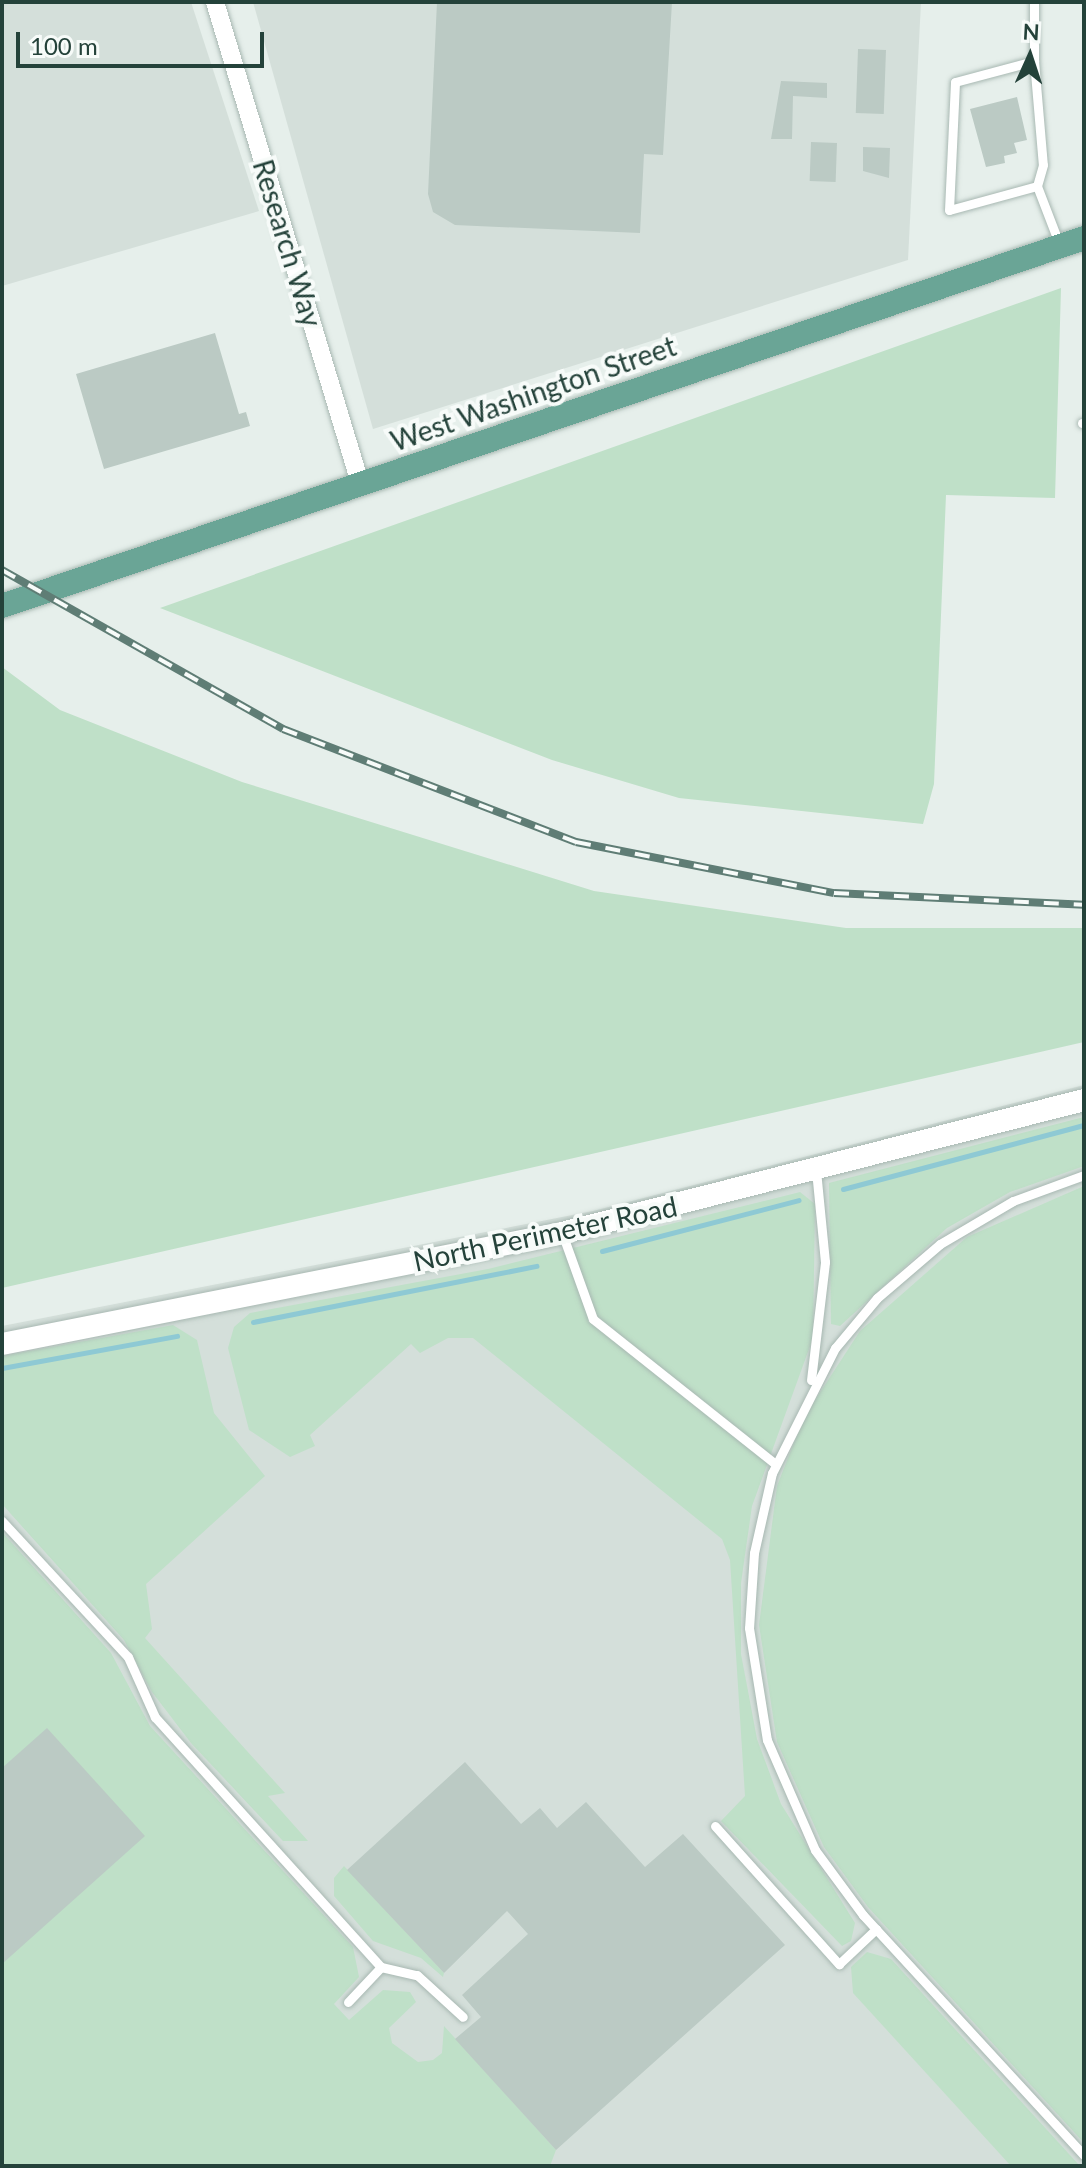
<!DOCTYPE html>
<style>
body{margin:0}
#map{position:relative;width:1086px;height:2168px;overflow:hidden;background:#e6efeb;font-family:Lato,sans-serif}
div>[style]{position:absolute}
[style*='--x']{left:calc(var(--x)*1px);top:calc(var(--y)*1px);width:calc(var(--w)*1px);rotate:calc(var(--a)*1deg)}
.built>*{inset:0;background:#d4dfda}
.green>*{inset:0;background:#bfe0c8}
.stream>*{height:5px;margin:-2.5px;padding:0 2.5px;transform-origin:2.5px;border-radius:2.5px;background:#8ec9d4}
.building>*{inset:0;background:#bbcac4;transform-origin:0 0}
.roads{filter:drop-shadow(0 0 2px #a8b8b2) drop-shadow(0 0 2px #a8b8b2)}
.service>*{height:9px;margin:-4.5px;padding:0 4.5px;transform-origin:4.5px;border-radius:4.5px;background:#fff}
.minor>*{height:18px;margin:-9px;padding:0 9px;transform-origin:9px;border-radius:9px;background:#fff}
.tertiary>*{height:22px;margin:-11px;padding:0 11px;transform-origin:11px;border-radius:11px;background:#fff}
.primary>*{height:24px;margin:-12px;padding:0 12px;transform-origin:12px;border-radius:12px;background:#6aa596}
.rail>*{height:8px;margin-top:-4px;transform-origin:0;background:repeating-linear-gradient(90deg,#f7fbf9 0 15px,#5f7d75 0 30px);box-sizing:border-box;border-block:2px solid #5f7d75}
span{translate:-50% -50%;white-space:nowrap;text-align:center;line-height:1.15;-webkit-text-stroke:8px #f7fbf9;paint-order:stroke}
.street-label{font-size:28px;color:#24423a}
.frame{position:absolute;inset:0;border:4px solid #24423a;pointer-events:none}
.north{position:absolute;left:990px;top:16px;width:80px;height:80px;-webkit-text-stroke:6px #f7fbf9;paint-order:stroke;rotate:3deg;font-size:22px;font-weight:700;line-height:32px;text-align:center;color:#24423a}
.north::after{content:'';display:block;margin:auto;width:28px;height:36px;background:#24423a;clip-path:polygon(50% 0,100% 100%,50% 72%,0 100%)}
.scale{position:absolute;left:16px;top:32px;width:248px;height:36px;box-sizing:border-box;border:4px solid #24423a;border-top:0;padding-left:10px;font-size:24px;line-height:28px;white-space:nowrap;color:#24423a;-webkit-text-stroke:6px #f7fbf9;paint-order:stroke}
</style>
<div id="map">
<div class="built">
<i style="clip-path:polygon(2px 2px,191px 2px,259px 211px,2px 286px)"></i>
<i style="clip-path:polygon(253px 2px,921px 2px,908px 260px,373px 429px)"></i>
<i style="clip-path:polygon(1084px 1085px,1084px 2166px,2px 2166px,2px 1326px,593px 1211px)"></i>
</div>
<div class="green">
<i style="clip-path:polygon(1061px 288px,1055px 498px,946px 495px,934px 784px,923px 824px,679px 798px,552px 760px,160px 608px)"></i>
<i style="clip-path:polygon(2px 667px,60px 710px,242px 782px,594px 891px,846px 928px,1084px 928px,1084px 1042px,2px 1288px)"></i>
<i style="clip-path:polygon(1084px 1117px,1084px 1166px,1010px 1192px,947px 1228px,840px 1326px,831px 1324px,829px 1183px)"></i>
<i style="clip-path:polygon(1084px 1186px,1084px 2143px,868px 1907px,824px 1847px,777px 1742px,759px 1625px,777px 1486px,804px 1417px,860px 1331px,967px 1237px)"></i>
<i style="clip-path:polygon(800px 1192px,815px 1204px,813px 1338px,752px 1506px,741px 1583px,741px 1654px,757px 1739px,781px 1804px,855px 1923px,851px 1941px,842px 1946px,721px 1821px,745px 1796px,730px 1560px,722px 1539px,473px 1338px,448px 1338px,420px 1353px,411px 1344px,310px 1435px,315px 1446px,290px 1457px,249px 1430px,228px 1348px,234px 1327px,250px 1313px,488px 1269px)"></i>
<i style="clip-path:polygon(173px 1325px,197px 1340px,214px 1413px,265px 1476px,146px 1584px,152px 1629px,145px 1638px,285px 1793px,268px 1796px,308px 1841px,283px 1841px,191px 1743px,152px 1692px,124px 1640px,2px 1504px,2px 1356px)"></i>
<i style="clip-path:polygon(2px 1532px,111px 1653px,150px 1726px,353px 1947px,359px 1977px,334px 2004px,349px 2020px,383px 1990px,410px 1992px,416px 2002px,389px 2028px,392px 2043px,418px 2062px,433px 2060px,442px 2053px,444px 2026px,556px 2150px,550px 2166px,2px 2166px)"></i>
<i style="clip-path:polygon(344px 1866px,444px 1973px,443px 1977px,421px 1958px,373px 1941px,334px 1896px,334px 1878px)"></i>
<i style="clip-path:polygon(867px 1952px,891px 1959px,1080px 2166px,1011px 2166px,853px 1993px,851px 1967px)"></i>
</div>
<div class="stream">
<i style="--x:843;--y:1189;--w:249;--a:-14.9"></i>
<i style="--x:602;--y:1251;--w:203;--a:-14.5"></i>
<i style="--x:253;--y:1322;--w:289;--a:-11.2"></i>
<i style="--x:2;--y:1368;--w:178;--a:-10.4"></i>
</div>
<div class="building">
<i style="clip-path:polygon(437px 2px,672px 2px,663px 155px,644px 154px,640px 233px,455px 225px,433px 212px,428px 194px)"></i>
<i style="left:858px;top:49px;width:28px;height:64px;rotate:2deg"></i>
<i style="clip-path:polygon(781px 81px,827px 83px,827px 98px,793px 96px,792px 139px,771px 139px)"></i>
<i style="clip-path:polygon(1017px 97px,1027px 140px,1014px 143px,1017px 153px,1004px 156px,1005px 163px,986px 167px,970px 109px)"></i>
<i style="left:811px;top:142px;width:26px;height:39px;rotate:2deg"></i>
<i style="clip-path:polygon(863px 147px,890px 148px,889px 178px,863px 171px)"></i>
<i style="clip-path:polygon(215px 333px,239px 414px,246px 412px,250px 426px,104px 469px,76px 374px)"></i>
<i style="clip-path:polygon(47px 1728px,145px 1836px,2px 1964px,2px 1768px)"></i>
<i style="clip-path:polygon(465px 1762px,521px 1824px,540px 1808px,557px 1828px,586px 1802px,645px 1867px,683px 1834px,785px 1945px,556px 2150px,455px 2039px,481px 2017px,462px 1995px,528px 1934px,507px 1911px,444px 1973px,347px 1870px)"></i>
</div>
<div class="roads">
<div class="service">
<i style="--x:1034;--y:61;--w:59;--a:-90"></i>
<i style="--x:1037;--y:186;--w:91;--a:164.7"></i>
<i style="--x:949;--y:210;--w:128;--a:-87.3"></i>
<i style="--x:955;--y:82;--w:82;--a:-14.9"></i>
<i style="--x:1034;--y:61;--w:104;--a:85.1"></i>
<i style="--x:1043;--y:165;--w:22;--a:106"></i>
<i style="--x:1037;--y:186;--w:64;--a:69"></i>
<i style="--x:1082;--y:423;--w:2;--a:0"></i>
<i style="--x:1084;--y:1175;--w:76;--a:159.9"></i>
<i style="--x:1013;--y:1201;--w:85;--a:149.5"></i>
<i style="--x:940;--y:1244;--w:83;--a:139.4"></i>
<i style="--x:877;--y:1298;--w:65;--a:130"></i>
<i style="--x:835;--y:1348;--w:140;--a:116.7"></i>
<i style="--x:772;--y:1473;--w:82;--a:102.7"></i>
<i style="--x:754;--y:1553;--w:75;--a:93.8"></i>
<i style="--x:749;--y:1628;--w:113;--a:80.9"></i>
<i style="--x:767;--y:1740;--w:120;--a:66.4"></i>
<i style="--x:815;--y:1850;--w:81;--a:53.6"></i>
<i style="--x:863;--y:1915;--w:326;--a:47.4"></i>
<i style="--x:562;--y:1233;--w:91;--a:70.2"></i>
<i style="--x:593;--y:1319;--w:233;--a:38.5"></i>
<i style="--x:811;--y:1380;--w:119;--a:-83.2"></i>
<i style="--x:825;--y:1262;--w:92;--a:-95.6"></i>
<i style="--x:2;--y:1521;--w:185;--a:47.2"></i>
<i style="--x:128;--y:1657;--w:66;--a:65.8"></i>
<i style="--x:155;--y:1717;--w:337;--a:47.9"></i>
<i style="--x:381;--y:1967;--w:37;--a:13"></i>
<i style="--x:417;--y:1975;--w:62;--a:42.4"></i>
<i style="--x:715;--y:1826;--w:186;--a:48.1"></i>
<i style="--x:839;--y:1964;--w:51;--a:-43.4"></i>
<i style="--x:348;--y:2002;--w:48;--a:-46.7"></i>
</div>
<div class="minor">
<i style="--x:215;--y:2;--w:502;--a:73.22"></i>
</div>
<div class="tertiary">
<i style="--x:2;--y:1344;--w:571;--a:-11.21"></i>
<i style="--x:562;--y:1233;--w:539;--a:-14.29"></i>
</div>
<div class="primary">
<i style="--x:2;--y:606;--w:1143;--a:-18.78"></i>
</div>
</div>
<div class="rail">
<i style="--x:2;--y:570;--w:323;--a:29.5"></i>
<i style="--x:283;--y:729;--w:314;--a:21.1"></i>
<i style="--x:576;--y:842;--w:263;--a:11.2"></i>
<i style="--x:834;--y:893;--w:250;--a:2.7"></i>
</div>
<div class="street-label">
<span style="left:288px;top:243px;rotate:73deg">Research Way</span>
<span style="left:533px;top:393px;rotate:-19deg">West Washington Street</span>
<span style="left:545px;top:1233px;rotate:-12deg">North Perimeter Road</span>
</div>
<div class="frame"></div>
<div class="north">N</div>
<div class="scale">100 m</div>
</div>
